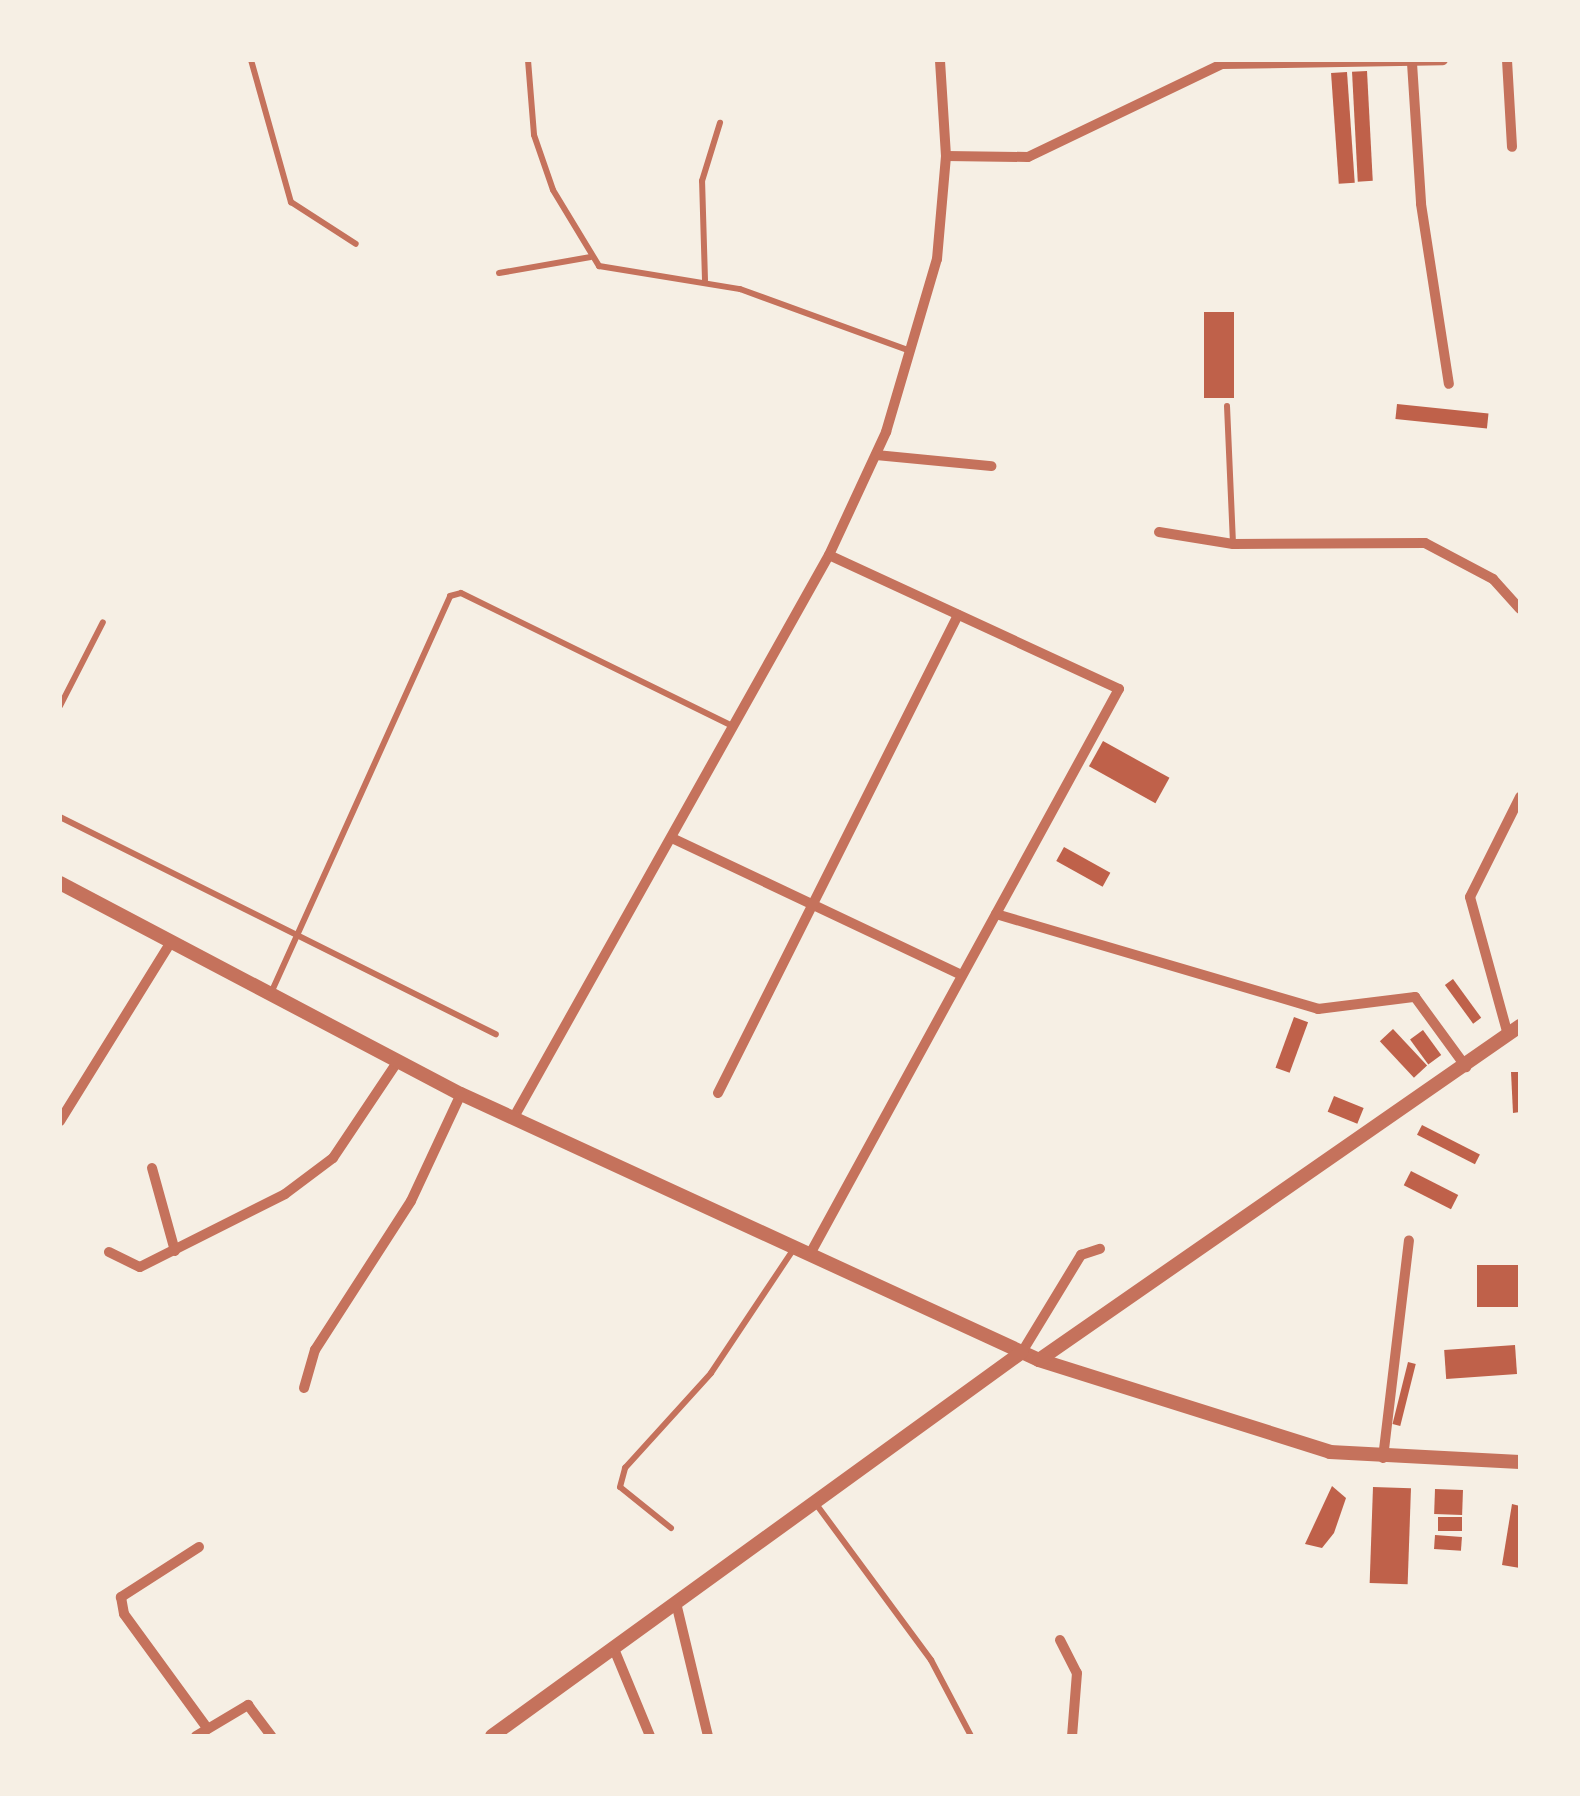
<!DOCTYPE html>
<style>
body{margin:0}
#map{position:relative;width:1580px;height:1796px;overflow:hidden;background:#f6efe4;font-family:"Open Sans",sans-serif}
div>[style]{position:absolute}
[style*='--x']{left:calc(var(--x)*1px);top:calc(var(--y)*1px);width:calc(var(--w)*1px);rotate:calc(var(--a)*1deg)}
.building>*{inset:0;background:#bf614a;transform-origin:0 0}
.service>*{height:6px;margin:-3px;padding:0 3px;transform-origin:3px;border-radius:3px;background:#c5725c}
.minor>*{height:10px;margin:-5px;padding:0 5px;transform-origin:5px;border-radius:5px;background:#c5725c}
.tertiary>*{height:14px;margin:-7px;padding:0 7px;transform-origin:7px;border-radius:7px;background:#c5725c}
span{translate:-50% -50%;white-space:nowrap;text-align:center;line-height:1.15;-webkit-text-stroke:9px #f6efe4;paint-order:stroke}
.frame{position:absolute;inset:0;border:62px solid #f6efe4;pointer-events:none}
</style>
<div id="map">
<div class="building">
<i style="left:1367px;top:71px;width:110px;height:15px;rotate:87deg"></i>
<i style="left:1347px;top:72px;width:111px;height:16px;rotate:86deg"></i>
<i style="left:1204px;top:312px;width:30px;height:86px"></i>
<i style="left:1397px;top:404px;width:92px;height:15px;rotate:6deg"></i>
<i style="left:1103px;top:741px;width:76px;height:29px;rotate:29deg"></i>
<i style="left:1064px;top:847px;width:53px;height:16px;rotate:29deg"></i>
<i style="left:1453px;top:979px;width:48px;height:10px;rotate:54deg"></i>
<i style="left:1294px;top:1017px;width:15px;height:54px;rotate:20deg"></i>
<i style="left:1393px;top:1029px;width:50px;height:18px;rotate:47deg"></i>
<i style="left:1423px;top:1030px;width:31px;height:16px;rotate:54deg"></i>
<i style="clip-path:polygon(1511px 1072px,1520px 1072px,1520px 1112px,1513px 1113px)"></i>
<i style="left:1334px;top:1096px;width:32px;height:17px;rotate:22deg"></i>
<i style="left:1422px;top:1125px;width:65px;height:11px;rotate:27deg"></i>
<i style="left:1411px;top:1171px;width:53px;height:16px;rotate:27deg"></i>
<i style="left:1520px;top:1265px;width:42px;height:43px;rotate:90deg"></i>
<i style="left:1515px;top:1345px;width:29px;height:71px;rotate:86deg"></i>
<i style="left:1408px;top:1362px;width:8px;height:64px;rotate:14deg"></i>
<i style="clip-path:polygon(1332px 1486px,1346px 1498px,1334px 1533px,1322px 1548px,1305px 1544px)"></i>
<i style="left:1373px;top:1487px;width:38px;height:96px;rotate:2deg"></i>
<i style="left:1435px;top:1489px;width:28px;height:25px;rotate:2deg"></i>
<i style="clip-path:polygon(1512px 1504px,1520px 1506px,1520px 1568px,1502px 1565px)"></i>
<i style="left:1438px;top:1517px;width:24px;height:14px"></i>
<i style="left:1435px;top:1535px;width:27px;height:14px;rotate:4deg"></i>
</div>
<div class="service">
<i style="--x:251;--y:60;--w:148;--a:74.3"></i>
<i style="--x:291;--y:202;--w:77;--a:32.9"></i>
<i style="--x:528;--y:60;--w:75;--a:85.4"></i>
<i style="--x:534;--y:135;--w:58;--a:70.9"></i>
<i style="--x:553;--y:190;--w:89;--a:58.8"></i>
<i style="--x:599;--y:266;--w:143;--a:9.3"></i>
<i style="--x:740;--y:289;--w:181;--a:20"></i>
<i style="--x:499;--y:273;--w:93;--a:-9.9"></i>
<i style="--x:705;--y:280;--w:99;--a:-91.7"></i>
<i style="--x:702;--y:181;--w:61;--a:-72.8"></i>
<i style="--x:1227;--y:406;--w:137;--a:87.5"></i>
<i style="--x:60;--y:706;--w:94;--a:-62.9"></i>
<i style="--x:60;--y:817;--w:487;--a:26.5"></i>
<i style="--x:271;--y:993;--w:435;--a:-65.7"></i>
<i style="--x:450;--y:596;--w:11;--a:-15"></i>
<i style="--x:461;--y:593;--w:304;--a:26.1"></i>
<i style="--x:816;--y:1504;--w:194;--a:53.6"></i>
<i style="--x:931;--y:1660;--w:86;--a:62.2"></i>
<i style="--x:671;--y:1528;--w:65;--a:-141.2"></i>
<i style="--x:620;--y:1487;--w:20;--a:-75"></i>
<i style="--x:625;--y:1468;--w:128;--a:-47.8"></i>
<i style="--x:711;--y:1373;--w:148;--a:-56.3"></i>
</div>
<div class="minor">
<i style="--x:1507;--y:60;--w:87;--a:86.7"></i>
<i style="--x:1412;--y:63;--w:141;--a:86.3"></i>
<i style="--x:1421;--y:204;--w:182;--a:81.2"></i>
<i style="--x:946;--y:156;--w:82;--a:0.7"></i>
<i style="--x:1028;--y:157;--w:215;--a:-25.6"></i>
<i style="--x:1222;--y:64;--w:221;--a:-1"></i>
<i style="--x:876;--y:455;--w:116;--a:5.5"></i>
<i style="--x:1159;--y:532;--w:75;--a:9.2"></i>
<i style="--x:1233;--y:544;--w:192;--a:-0.3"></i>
<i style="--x:1425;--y:543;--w:77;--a:27.9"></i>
<i style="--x:1493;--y:579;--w:40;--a:48"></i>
<i style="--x:674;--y:839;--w:318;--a:25.3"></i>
<i style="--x:996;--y:914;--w:336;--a:16.4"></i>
<i style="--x:1318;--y:1009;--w:98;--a:-7.1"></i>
<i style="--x:1415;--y:997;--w:87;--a:53.9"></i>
<i style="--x:1508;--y:1035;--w:143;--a:-105.4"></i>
<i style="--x:1470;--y:897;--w:112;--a:-63.4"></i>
<i style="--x:718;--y:1093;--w:535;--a:-63.34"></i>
<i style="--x:514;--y:1117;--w:644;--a:-60.73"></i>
<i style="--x:829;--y:555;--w:136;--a:-65.1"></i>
<i style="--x:886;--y:432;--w:180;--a:-73.6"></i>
<i style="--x:937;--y:259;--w:103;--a:-85"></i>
<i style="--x:946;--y:156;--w:96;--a:-93.6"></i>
<i style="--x:60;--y:1121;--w:211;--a:-58.2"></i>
<i style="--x:152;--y:1168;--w:86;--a:74.5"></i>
<i style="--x:109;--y:1252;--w:34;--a:26"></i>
<i style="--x:140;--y:1267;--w:162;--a:-26.7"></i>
<i style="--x:285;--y:1194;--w:60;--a:-36.9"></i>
<i style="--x:333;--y:1158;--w:117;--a:-56.2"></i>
<i style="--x:810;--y:1254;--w:644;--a:-61.33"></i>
<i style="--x:1119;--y:689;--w:319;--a:-155.2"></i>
<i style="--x:1022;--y:1352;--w:114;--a:-58.7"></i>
<i style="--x:1081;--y:1255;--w:20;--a:-18"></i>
<i style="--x:304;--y:1388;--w:40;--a:-74"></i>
<i style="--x:315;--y:1350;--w:177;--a:-57.2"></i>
<i style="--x:411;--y:1201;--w:118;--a:-65"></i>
<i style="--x:1383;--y:1458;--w:219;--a:-83.2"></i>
<i style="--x:199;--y:1547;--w:93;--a:147.3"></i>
<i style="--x:121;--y:1597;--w:17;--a:80"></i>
<i style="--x:124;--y:1614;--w:142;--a:53.9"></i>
<i style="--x:677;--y:1607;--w:133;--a:76.5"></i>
<i style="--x:1060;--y:1640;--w:37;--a:63"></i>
<i style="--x:1077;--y:1673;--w:63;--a:94.5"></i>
<i style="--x:614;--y:1649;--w:94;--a:67.5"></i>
<i style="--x:196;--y:1736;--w:61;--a:-30.8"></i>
<i style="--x:248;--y:1705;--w:39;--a:53"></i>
</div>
<div class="tertiary">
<i style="--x:60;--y:883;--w:453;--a:27.8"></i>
<i style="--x:461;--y:1094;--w:636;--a:24.71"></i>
<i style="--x:1039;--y:1360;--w:305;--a:17.5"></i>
<i style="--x:1330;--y:1452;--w:190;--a:3"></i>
<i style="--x:1039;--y:1360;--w:586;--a:-34.78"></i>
<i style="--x:492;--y:1736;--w:654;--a:-35.92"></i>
</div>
<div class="frame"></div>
</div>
